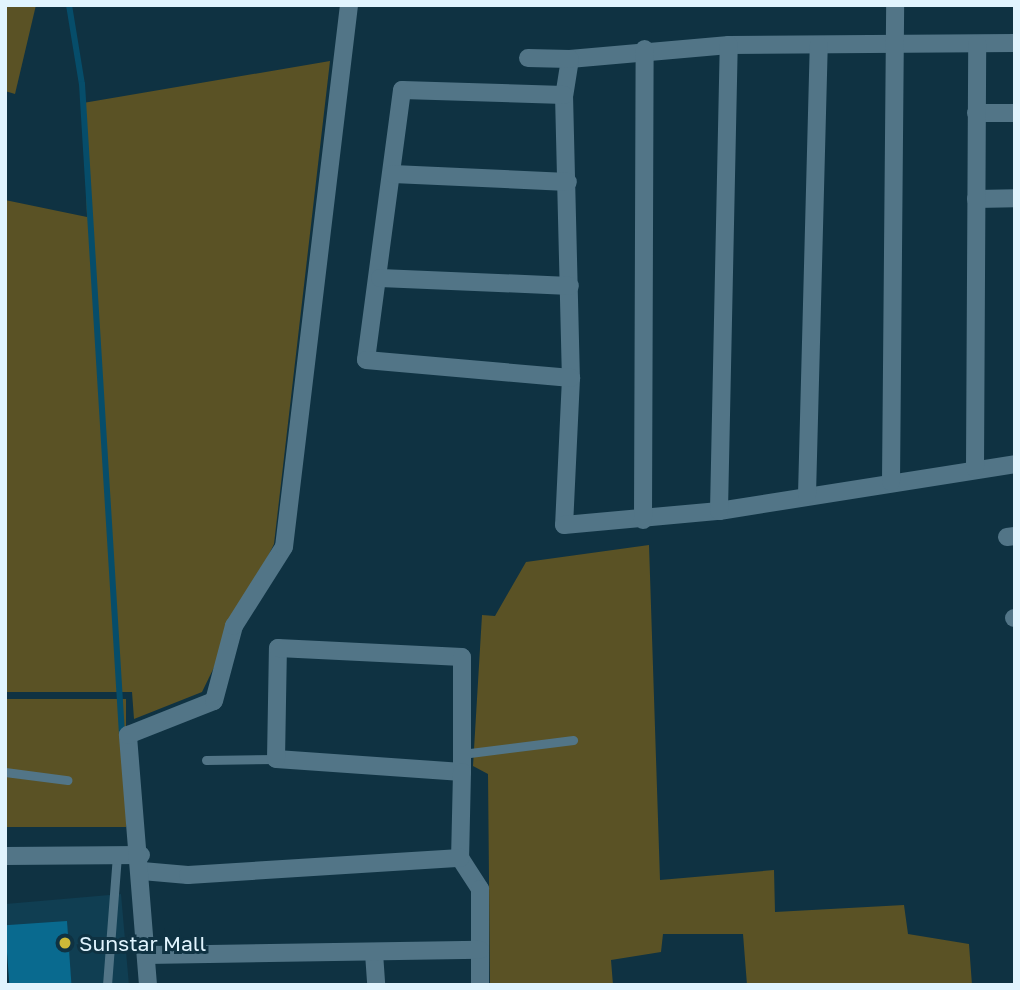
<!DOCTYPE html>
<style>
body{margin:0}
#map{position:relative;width:1020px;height:990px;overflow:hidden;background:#0f3242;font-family:"Golos Text",sans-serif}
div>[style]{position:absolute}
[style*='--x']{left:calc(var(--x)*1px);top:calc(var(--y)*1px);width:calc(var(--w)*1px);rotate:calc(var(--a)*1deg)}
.built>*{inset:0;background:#103e52;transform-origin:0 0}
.green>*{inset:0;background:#5a5225;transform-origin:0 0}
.stream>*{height:6px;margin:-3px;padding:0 3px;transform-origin:3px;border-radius:3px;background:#064d6a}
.building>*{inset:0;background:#096a8f;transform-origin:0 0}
.lane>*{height:9px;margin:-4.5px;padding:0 4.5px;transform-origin:4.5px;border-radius:4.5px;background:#527587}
.street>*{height:18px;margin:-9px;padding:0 9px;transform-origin:9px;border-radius:9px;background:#527587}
.dots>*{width:19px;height:19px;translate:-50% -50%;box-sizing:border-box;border:4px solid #0f3242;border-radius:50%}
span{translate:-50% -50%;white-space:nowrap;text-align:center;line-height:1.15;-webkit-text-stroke:6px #0f3242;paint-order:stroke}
.poi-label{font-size:21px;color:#e1f4fe}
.left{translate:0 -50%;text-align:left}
.frame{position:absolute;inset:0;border:7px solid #e1f4fe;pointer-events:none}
</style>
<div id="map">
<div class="built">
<i style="left:121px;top:894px;width:91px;height:116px;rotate:85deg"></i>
</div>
<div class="green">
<i style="clip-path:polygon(5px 5px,36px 5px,15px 94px,5px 91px)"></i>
<i style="clip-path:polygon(330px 61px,274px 544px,202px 692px,134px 719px,132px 692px,5px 692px,5px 200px,87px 217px,83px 103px)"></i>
<i style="clip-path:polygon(649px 545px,660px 880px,774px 870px,775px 912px,904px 905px,908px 934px,969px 944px,972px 985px,747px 985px,743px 934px,663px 934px,661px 952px,611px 960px,613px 985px,490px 985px,488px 774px,473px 766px,482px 615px,495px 616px,526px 562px)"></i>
<i style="left:5px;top:699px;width:121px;height:128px"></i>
</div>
<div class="stream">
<i style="--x:69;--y:5;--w:80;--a:80.7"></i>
<i style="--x:82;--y:84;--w:652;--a:86.48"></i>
</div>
<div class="building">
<i style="left:67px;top:921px;width:64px;height:62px;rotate:86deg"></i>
</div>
<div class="lane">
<i style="--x:462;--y:754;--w:112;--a:-7.2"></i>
<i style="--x:206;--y:760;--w:70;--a:-0.8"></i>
<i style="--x:5;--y:772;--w:63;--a:7.4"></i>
<i style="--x:107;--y:985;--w:130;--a:-85.6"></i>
</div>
<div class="street">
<i style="--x:1015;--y:43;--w:286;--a:179.6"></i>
<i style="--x:729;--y:45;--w:160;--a:175"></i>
<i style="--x:570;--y:59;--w:36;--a:99"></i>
<i style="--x:564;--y:95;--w:283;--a:88.6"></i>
<i style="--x:571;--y:378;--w:147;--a:92.7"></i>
<i style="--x:564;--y:525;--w:156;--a:-5.2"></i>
<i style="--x:719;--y:511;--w:300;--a:-9"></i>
<i style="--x:528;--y:58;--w:42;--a:1.4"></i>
<i style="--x:564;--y:95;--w:162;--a:-178.2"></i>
<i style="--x:402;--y:90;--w:272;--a:97.6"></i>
<i style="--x:366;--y:360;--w:206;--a:5"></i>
<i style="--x:976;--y:113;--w:39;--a:0"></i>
<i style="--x:393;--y:174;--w:175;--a:2.6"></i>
<i style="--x:976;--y:199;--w:39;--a:-1"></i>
<i style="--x:380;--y:278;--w:190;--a:2.4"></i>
<i style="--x:975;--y:468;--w:424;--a:-89.7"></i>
<i style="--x:891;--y:482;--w:477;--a:-89.5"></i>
<i style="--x:807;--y:495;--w:450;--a:-88.5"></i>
<i style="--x:719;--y:511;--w:466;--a:-88.8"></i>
<i style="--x:643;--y:520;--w:471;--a:-89.8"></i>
<i style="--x:1007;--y:537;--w:8;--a:-7"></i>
<i style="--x:1014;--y:618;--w:1;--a:0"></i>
<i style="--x:462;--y:772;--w:186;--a:-176"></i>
<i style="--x:276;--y:759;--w:111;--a:-89"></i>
<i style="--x:278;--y:648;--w:184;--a:2.8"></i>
<i style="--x:462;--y:657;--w:115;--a:90"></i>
<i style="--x:462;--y:772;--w:86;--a:91.3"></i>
<i style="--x:460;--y:858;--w:37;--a:57"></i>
<i style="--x:480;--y:889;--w:96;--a:90"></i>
<i style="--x:5;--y:856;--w:136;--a:-0.4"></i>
<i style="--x:142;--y:871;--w:46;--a:5"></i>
<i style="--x:188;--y:875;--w:273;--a:-3.6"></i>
<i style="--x:374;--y:953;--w:32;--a:86"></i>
<i style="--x:146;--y:955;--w:334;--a:-0.9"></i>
<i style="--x:148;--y:985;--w:251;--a:-94.6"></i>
<i style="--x:128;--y:735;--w:92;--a:-21.6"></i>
<i style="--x:214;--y:701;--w:78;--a:-75.1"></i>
<i style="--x:234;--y:626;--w:93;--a:-57.7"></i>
<i style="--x:284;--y:547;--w:546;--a:-83.16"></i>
</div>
<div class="dots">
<i style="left:65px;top:943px;background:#cdb938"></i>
</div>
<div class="poi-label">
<span class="left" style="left:79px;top:943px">Sunstar Mall</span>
</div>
<div class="frame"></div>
</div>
